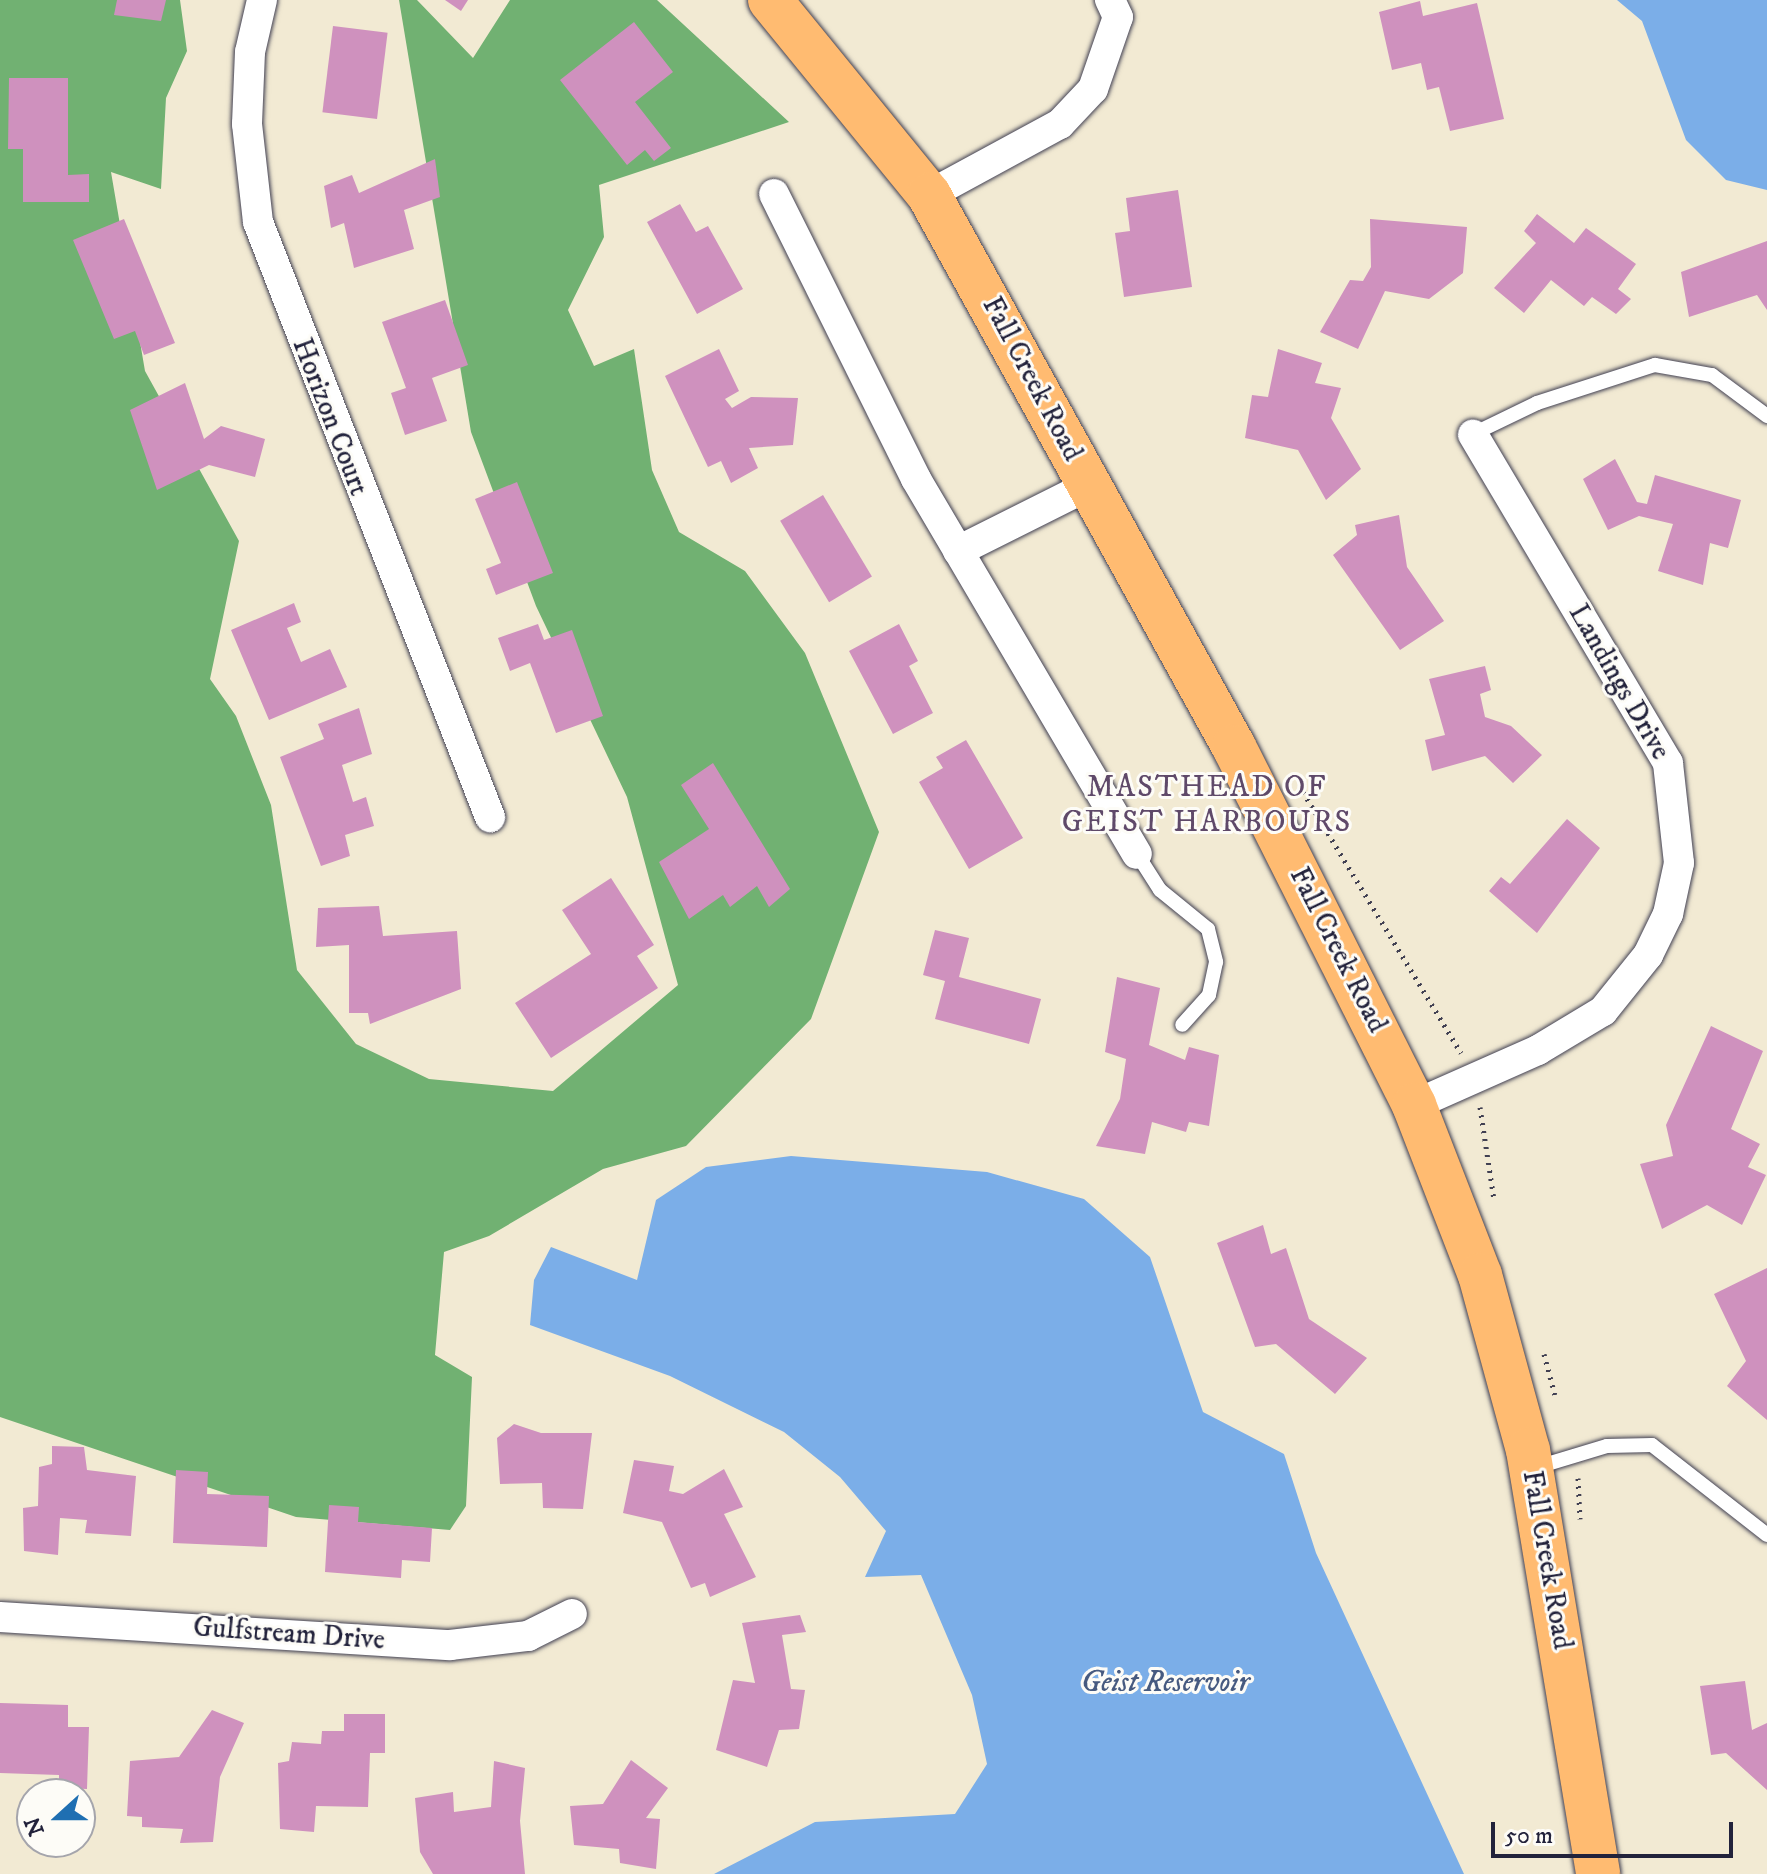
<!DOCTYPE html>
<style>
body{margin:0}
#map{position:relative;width:1767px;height:1874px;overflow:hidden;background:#f2ead3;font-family:"IM FELL DW Pica",serif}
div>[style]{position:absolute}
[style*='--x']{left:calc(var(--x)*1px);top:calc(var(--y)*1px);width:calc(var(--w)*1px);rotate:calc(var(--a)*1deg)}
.forest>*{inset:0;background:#71b172}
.water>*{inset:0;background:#7baee8}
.building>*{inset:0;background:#cf91be;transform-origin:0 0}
.path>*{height:5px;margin-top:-2.5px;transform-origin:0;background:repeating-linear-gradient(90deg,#414052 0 2px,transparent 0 8px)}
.roads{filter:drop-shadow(0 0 2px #414052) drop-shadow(0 0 2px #414052)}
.lane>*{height:14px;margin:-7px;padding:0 7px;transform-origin:7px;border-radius:7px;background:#fff}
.street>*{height:30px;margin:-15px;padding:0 15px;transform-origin:15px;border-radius:15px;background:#fff}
.primary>*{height:44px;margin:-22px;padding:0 22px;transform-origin:22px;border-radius:22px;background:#ffbb71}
span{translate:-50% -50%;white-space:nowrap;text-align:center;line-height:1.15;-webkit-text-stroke:6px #fdfcf7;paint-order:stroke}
.street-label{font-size:28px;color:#22223b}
.neighbourhood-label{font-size:30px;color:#5f4969;letter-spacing:2px}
.water-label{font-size:30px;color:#465a80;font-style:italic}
.north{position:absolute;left:16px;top:1778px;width:80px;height:80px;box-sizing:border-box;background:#fdfcf7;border:2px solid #a5a5ac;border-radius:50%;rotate:249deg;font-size:22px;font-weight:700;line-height:32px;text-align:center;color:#22223b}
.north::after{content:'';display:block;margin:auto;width:28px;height:36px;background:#1f6fb2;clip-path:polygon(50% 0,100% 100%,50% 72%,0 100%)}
.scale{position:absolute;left:1491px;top:1822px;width:242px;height:36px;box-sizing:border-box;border:4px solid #22223b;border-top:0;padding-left:10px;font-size:24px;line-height:28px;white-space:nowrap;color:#22223b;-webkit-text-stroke:6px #fdfcf7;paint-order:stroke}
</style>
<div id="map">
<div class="forest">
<i style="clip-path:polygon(0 0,180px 0,187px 51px,166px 98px,161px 189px,111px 172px,145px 371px,239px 541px,210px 679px,236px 716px,271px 805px,297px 970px,356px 1044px,429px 1079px,553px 1091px,678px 985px,627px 797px,536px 606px,471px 432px,399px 0,417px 0,473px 58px,510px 0,657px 0,789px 122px,599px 185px,604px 237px,568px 310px,594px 366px,634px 349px,652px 470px,679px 532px,745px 571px,805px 653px,879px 832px,811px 1019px,686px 1146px,603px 1169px,489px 1236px,444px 1252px,435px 1355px,472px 1377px,466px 1506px,450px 1530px,296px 1517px,0 1417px)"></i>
</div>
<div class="water">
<i style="clip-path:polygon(1617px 0,1767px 0,1767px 190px,1726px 180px,1686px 140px,1642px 21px)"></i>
<i style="clip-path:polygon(791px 1156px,987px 1172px,1084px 1199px,1150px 1257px,1203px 1412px,1284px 1454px,1316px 1553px,1464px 1874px,714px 1874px,815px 1822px,955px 1814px,987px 1764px,972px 1695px,921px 1575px,865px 1577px,886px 1531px,840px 1477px,784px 1432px,670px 1376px,530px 1325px,534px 1280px,551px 1247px,637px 1280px,656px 1200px,706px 1167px)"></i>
</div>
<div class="building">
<i style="clip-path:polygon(117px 0,166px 0,161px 21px,114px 15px)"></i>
<i style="clip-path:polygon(445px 0,468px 0,461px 11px)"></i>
<i style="clip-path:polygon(1420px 1px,1423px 16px,1477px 3px,1504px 119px,1450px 131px,1439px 87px,1427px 90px,1421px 63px,1392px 70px,1379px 12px)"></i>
<i style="clip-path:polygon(634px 22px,673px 72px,635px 102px,671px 148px,654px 161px,645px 150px,627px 165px,560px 80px)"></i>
<i style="left:333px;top:26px;width:55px;height:87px;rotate:7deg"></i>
<i style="clip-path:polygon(9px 78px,68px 78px,68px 175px,89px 174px,89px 202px,23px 202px,23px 149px,8px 149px)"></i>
<i style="clip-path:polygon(435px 159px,440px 197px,404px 210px,414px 249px,354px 268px,344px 223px,331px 228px,324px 186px,352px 175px,359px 193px)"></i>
<i style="clip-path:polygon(1178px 190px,1192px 287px,1124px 297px,1115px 233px,1130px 231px,1126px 198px)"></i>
<i style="clip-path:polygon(680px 204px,696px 232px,708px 226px,743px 289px,697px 314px,647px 222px)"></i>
<i style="clip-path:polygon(1537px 214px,1574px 243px,1586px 228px,1636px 264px,1618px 289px,1631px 299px,1616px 314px,1592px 297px,1584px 306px,1551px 280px,1524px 313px,1494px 288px,1536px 243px,1524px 231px)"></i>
<i style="clip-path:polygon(124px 219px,175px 343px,144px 355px,135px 331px,114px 339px,73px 240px)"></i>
<i style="clip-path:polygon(1370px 219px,1467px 227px,1463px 273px,1429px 299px,1385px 291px,1358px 349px,1320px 332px,1350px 280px,1363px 281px,1371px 267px)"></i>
<i style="clip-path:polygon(1767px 241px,1767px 310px,1757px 295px,1689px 317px,1681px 272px)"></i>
<i style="clip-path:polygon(445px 300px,468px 365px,432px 378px,447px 421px,405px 435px,391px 393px,406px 388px,382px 322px)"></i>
<i style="clip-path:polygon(719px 349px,739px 391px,725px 399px,732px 408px,751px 397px,798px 398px,793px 445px,749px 448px,758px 468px,731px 483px,721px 461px,708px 467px,665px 376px)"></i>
<i style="clip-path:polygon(1278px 349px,1322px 363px,1315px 383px,1341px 388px,1331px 418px,1361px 469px,1326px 500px,1298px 450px,1245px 438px,1252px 395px,1268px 397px)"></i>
<i style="clip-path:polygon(185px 383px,204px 439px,221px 426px,265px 439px,255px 477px,209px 465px,157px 490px,130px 410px)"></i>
<i style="clip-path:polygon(1615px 459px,1637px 502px,1647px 504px,1655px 475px,1741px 500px,1728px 548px,1710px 543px,1703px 585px,1658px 571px,1673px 524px,1639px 516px,1608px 530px,1583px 479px)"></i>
<i style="clip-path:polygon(517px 482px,553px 573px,496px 595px,486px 569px,501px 563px,475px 499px)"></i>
<i style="left:823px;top:495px;width:95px;height:50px;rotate:59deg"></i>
<i style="clip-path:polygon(1399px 515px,1407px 567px,1444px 621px,1400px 650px,1333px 555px,1357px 535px,1355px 525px)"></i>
<i style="clip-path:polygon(294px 603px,301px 622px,287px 628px,301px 662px,330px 649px,347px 687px,269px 720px,231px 630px)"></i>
<i style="clip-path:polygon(538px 624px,544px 640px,572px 630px,603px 716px,556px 733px,530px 663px,510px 671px,498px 638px)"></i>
<i style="clip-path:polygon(899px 624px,918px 661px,909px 666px,933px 713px,893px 734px,849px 651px)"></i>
<i style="clip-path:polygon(1485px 666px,1491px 690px,1480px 694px,1485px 717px,1511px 726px,1542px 755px,1513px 783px,1485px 756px,1432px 771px,1425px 740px,1445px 735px,1429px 679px)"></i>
<i style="clip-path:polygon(359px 708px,372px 754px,342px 765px,353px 802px,366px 797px,374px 826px,345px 835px,350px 856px,321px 866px,280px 757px,324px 739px,318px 724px)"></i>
<i style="clip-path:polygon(966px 740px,1023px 838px,969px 869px,919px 782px,943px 768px,936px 757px)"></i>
<i style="clip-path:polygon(713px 763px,790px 889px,769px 907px,757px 886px,730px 907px,723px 895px,689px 919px,659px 862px,709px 829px,681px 785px)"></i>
<i style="clip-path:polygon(1567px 819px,1600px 848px,1537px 933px,1489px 891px,1501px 877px,1510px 884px)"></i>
<i style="clip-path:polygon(611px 878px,654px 945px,637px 956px,658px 988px,551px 1058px,515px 1003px,591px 954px,562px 910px)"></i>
<i style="clip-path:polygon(379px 906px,383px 936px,457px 931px,461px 989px,370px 1024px,368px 1013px,349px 1013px,349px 945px,316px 947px,318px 908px)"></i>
<i style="clip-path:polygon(935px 930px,969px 938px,959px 977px,1041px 999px,1029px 1044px,935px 1019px,945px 981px,923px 975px)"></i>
<i style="clip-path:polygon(1117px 977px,1160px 988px,1149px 1045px,1185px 1060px,1189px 1047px,1219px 1055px,1209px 1126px,1189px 1122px,1186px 1132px,1152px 1122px,1145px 1154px,1096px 1146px,1120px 1099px,1126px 1059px,1105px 1052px)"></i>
<i style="clip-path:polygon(1711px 1026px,1763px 1051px,1731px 1129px,1760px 1144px,1748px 1167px,1766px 1175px,1742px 1225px,1707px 1205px,1662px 1229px,1640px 1164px,1673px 1156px,1666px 1125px)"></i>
<i style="clip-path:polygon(1263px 1225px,1271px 1254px,1286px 1248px,1309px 1319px,1367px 1358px,1335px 1394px,1276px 1344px,1255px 1347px,1217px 1243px)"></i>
<i style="clip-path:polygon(1767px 1268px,1767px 1420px,1727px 1386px,1746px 1361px,1714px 1294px)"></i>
<i style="clip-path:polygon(514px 1424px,541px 1433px,592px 1433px,583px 1509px,543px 1508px,542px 1483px,500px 1484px,497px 1438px)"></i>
<i style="clip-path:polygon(52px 1446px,84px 1447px,87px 1470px,136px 1476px,131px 1536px,85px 1533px,87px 1520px,60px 1518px,58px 1555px,24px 1551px,23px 1508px,38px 1506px,39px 1467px,52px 1464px)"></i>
<i style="clip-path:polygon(634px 1460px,674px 1466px,669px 1491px,683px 1494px,724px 1469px,743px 1507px,724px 1514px,756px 1577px,710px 1597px,705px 1583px,691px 1588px,662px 1522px,623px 1513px)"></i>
<i style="clip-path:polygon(176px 1470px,208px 1472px,207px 1494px,269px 1496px,267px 1547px,173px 1543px)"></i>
<i style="clip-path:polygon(329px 1505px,359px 1507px,358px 1522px,432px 1528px,430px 1562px,402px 1560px,401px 1578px,325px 1572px)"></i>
<i style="clip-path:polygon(800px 1615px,806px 1632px,782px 1635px,791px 1689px,805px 1690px,799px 1729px,779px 1730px,767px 1767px,716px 1750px,733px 1680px,755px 1683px,742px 1623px)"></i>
<i style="clip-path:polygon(1745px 1681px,1752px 1730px,1767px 1723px,1767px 1790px,1726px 1753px,1711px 1755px,1700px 1686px)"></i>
<i style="clip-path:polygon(0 1703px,68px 1705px,68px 1727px,89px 1727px,87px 1789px,59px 1788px,59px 1775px,0 1773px)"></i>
<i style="clip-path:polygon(212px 1710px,244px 1723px,220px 1777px,213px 1842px,180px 1843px,183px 1829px,142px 1827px,142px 1817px,127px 1816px,130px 1761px,179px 1757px)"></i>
<i style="clip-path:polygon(344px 1714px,385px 1714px,385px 1753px,370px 1753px,368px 1807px,316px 1806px,314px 1832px,280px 1829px,278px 1763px,289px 1761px,292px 1742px,321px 1744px,322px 1731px,344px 1731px)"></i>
<i style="clip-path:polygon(631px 1760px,668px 1788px,646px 1818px,660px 1819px,656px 1869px,620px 1863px,619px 1849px,574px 1845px,570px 1806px,603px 1804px)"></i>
<i style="clip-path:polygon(494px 1761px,525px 1768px,520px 1821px,525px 1874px,433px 1874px,420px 1852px,415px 1798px,453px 1792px,454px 1812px,491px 1807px)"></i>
</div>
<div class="path">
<i style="--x:1303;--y:792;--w:305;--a:58.8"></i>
<i style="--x:1480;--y:1107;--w:94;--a:81.4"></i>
<i style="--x:1544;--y:1354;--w:42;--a:75"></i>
<i style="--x:1578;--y:1478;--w:41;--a:87.2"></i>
</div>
<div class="roads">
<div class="lane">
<i style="--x:1473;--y:434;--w:71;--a:-25.8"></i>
<i style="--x:1537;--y:403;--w:124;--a:-17.9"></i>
<i style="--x:1655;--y:365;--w:58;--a:10"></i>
<i style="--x:1712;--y:375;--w:69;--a:36.7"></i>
<i style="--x:1137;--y:854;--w:43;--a:57.4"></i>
<i style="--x:1160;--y:890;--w:62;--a:39.1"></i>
<i style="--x:1208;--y:929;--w:34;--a:76"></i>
<i style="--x:1216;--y:962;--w:34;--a:102"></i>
<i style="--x:1209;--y:995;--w:40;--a:132"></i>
<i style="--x:1534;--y:1468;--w:76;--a:-16.8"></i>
<i style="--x:1607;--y:1446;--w:45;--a:-1.3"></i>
<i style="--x:1652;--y:1445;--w:146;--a:38"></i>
</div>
<div class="street">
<i style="--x:262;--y:0;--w:53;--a:103"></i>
<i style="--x:250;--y:52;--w:72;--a:92.4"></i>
<i style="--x:247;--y:124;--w:99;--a:83.6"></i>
<i style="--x:258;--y:222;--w:639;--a:68.7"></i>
<i style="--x:774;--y:194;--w:318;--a:63.5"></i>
<i style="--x:916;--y:479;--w:435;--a:59.5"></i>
<i style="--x:929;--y:195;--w:149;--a:-28.5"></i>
<i style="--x:1060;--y:124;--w:48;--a:-46.7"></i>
<i style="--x:1093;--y:89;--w:76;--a:-70.9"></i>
<i style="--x:1118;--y:17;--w:19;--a:-115"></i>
<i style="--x:958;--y:551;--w:148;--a:-26.6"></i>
<i style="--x:1414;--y:1105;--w:136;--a:-23.9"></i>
<i style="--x:1538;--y:1050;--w:76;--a:-31"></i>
<i style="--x:1603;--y:1011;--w:72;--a:-51.2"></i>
<i style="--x:1648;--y:955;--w:46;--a:-64"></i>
<i style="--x:1668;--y:914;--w:52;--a:-77.8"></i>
<i style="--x:1679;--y:863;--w:101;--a:-96.3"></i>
<i style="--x:1668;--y:763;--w:382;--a:-120.7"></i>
<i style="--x:0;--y:1617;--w:451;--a:3.6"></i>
<i style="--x:450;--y:1645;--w:79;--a:-6.6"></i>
<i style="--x:528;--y:1636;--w:49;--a:-26.6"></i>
</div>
<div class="primary">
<i style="--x:770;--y:0;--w:252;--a:50.8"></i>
<i style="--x:929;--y:195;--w:631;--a:61.08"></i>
<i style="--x:1234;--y:747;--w:401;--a:63.3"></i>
<i style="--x:1414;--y:1105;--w:182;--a:68.8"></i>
<i style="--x:1480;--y:1275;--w:181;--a:74.7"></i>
<i style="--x:1528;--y:1450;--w:430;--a:80.6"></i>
</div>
</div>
<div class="street-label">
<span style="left:1032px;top:379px;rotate:62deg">Fall Creek Road</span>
<span style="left:330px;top:417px;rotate:69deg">Horizon Court</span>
<span style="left:1619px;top:682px;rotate:60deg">Landings Drive</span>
<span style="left:1338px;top:950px;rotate:63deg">Fall Creek Road</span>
<span style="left:1547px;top:1560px;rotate:80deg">Fall Creek Road</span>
<span style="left:289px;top:1634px;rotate:4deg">Gulfstream Drive</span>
</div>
<div class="neighbourhood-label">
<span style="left:1207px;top:805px">MASTHEAD OF<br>GEIST HARBOURS</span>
</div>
<div class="water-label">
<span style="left:1165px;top:1683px">Geist Reservoir</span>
</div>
<div class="north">N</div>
<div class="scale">50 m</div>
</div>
